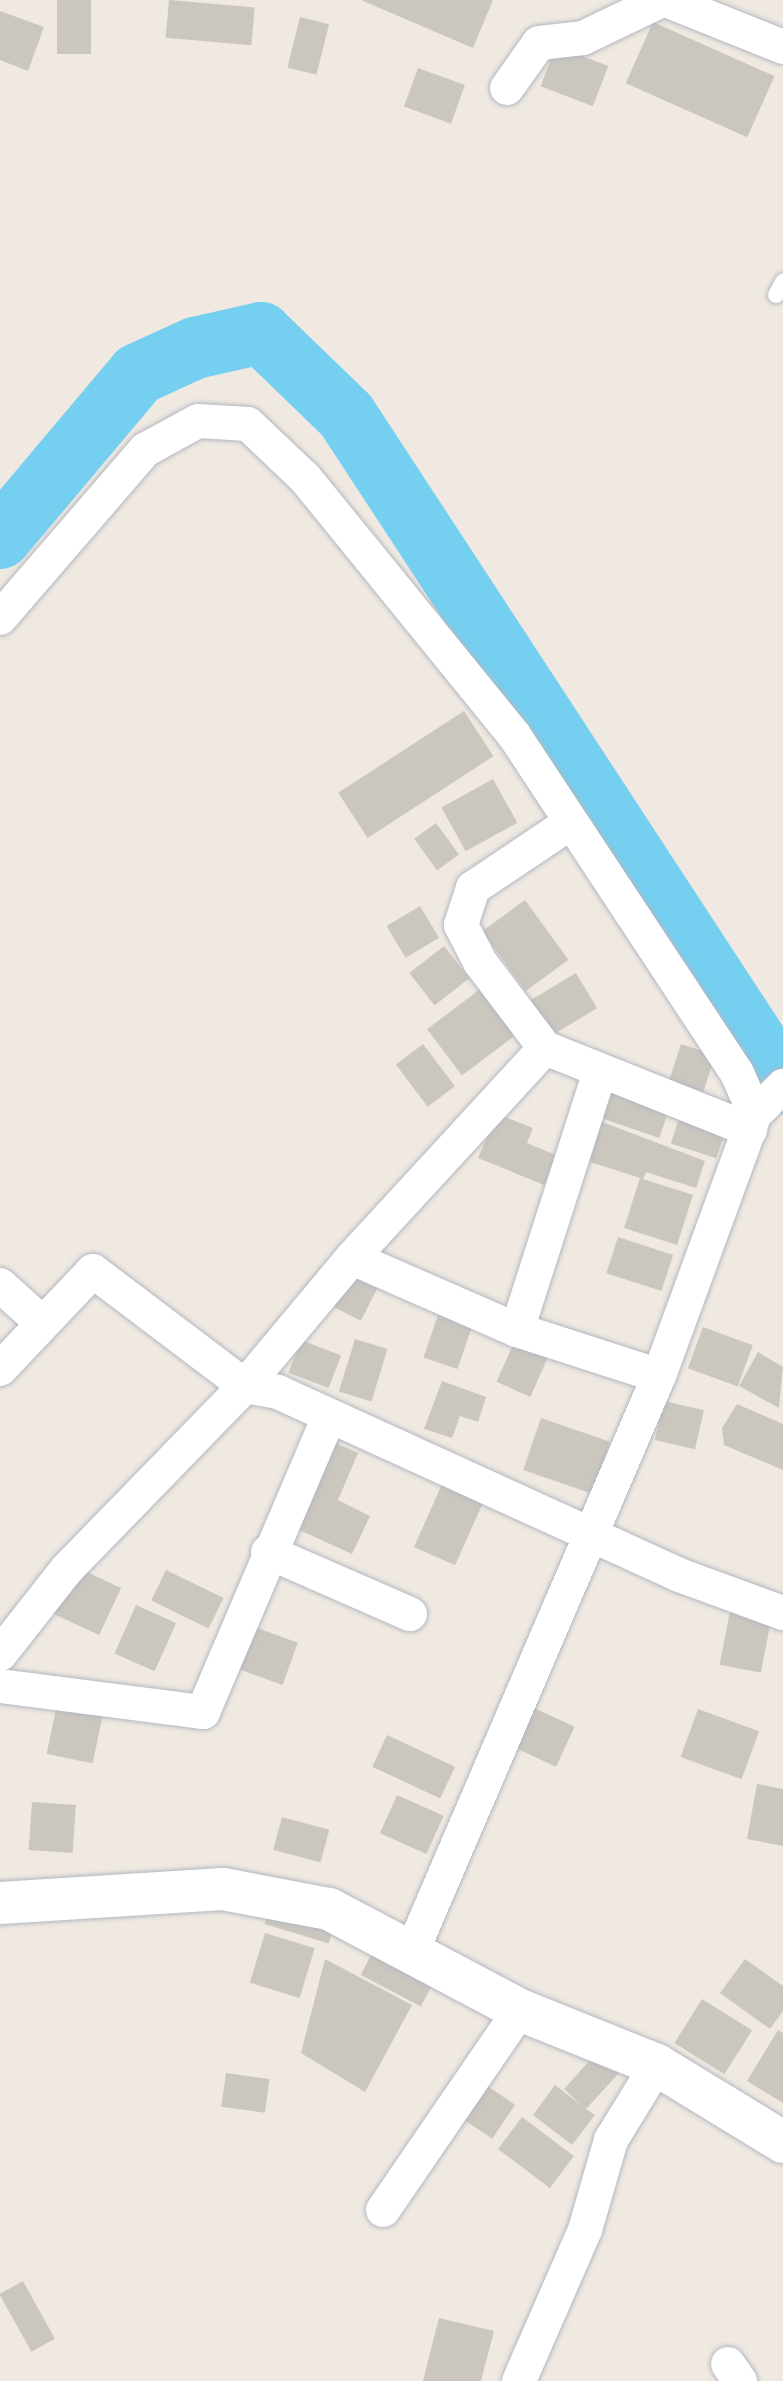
<!DOCTYPE html>
<style>
body{margin:0}
#map{position:relative;width:783px;height:2381px;overflow:hidden;background:#efe9e1;font-family:Jost,sans-serif}
div>[style]{position:absolute}
[style*='--x']{left:calc(var(--x)*1px);top:calc(var(--y)*1px);width:calc(var(--w)*1px);rotate:calc(var(--a)*1deg)}
.river>*{height:62px;margin:-31px;padding:0 31px;transform-origin:31px;border-radius:31px;background:#75cff0}
.building>*{inset:0;background:#cbc7bf;transform-origin:0 0}
.roads{filter:drop-shadow(0 0 2px #b4b7c1) drop-shadow(0 0 2px #b4b7c1)}
.service>*{height:16px;margin:-8px;padding:0 8px;transform-origin:8px;border-radius:8px;background:#fff}
.minor>*{height:34px;margin:-17px;padding:0 17px;transform-origin:17px;border-radius:17px;background:#fff}
.tertiary>*{height:42px;margin:-21px;padding:0 21px;transform-origin:21px;border-radius:21px;background:#fff}
span{translate:-50% -50%;white-space:nowrap;text-align:center;line-height:1.15;-webkit-text-stroke:7px #fff;paint-order:stroke}
</style>
<div id="map">
<div class="river">
<i style="--x:0;--y:538;--w:214;--a:-49.9"></i>
<i style="--x:138;--y:374;--w:63;--a:-24.5"></i>
<i style="--x:195;--y:348;--w:68;--a:-12.8"></i>
<i style="--x:261;--y:333;--w:118;--a:44"></i>
<i style="--x:346;--y:415;--w:798;--a:56.81"></i>
</div>
<div class="building">
<i style="left:57px;top:0;width:34px;height:54px"></i>
<i style="left:169px;top:0;width:86px;height:38px;rotate:5deg"></i>
<i style="clip-path:polygon(361px 0,493px 0,473px 48px)"></i>
<i style="clip-path:polygon(0 11px,44px 27px,28px 71px,0 60px)"></i>
<i style="left:300px;top:17px;width:30px;height:52px;rotate:14deg"></i>
<i style="left:653px;top:22px;width:133px;height:67px;rotate:24deg"></i>
<i style="left:556px;top:46px;width:56px;height:43px;rotate:21deg"></i>
<i style="left:418px;top:68px;width:50px;height:41px;rotate:20deg"></i>
<i style="left:464px;top:711px;width:54px;height:150px;rotate:57deg"></i>
<i style="left:493px;top:779px;width:50px;height:59px;rotate:61deg"></i>
<i style="left:436px;top:823px;width:39px;height:27px;rotate:54deg"></i>
<i style="left:525px;top:900px;width:74px;height:53px;rotate:54deg"></i>
<i style="left:420px;top:906px;width:37px;height:39px;rotate:59deg"></i>
<i style="left:444px;top:946px;width:41px;height:44px;rotate:52deg"></i>
<i style="left:576px;top:973px;width:41px;height:55px;rotate:59deg"></i>
<i style="left:483px;top:987px;width:58px;height:70px;rotate:53deg"></i>
<i style="left:423px;top:1044px;width:53px;height:34px;rotate:53deg"></i>
<i style="left:681px;top:1044px;width:36px;height:40px;rotate:18deg"></i>
<i style="left:603px;top:1089px;width:69px;height:28px;rotate:19deg"></i>
<i style="left:681px;top:1112px;width:48px;height:33px;rotate:18deg"></i>
<i style="clip-path:polygon(497px 1114px,533px 1128px,527px 1143px,556px 1155px,544px 1185px,478px 1158px)"></i>
<i style="clip-path:polygon(597px 1120px,705px 1161px,696px 1188px,646px 1172px,643px 1179px,693px 1195px,677px 1245px,624px 1228px,640px 1178px,584px 1160px)"></i>
<i style="left:618px;top:1237px;width:58px;height:38px;rotate:18deg"></i>
<i style="left:355px;top:1264px;width:31px;height:48px;rotate:27deg"></i>
<i style="left:439px;top:1312px;width:36px;height:48px;rotate:19deg"></i>
<i style="left:703px;top:1327px;width:53px;height:44px;rotate:20deg"></i>
<i style="left:516px;top:1338px;width:37px;height:48px;rotate:24deg"></i>
<i style="left:355px;top:1339px;width:34px;height:55px;rotate:17deg"></i>
<i style="left:301px;top:1340px;width:43px;height:35px;rotate:21deg"></i>
<i style="clip-path:polygon(758px 1352px,783px 1367px,779px 1408px,739px 1386px)"></i>
<i style="clip-path:polygon(442px 1381px,486px 1397px,478px 1422px,460px 1416px,452px 1438px,424px 1429px)"></i>
<i style="left:664px;top:1401px;width:41px;height:40px;rotate:13deg"></i>
<i style="clip-path:polygon(737px 1404px,783px 1424px,783px 1470px,724px 1445px,722px 1428px)"></i>
<i style="left:541px;top:1418px;width:73px;height:55px;rotate:19deg"></i>
<i style="clip-path:polygon(331px 1441px,358px 1453px,338px 1500px,370px 1516px,352px 1554px,295px 1528px)"></i>
<i style="left:442px;top:1484px;width:45px;height:69px;rotate:24deg"></i>
<i style="left:74px;top:1566px;width:52px;height:52px;rotate:25deg"></i>
<i style="left:166px;top:1570px;width:64px;height:34px;rotate:26deg"></i>
<i style="left:732px;top:1601px;width:42px;height:65px;rotate:11deg"></i>
<i style="left:136px;top:1605px;width:44px;height:53px;rotate:24deg"></i>
<i style="left:249px;top:1625px;width:52px;height:45px;rotate:20deg"></i>
<i style="left:58px;top:1700px;width:47px;height:55px;rotate:12deg"></i>
<i style="left:532px;top:1707px;width:47px;height:44px;rotate:25deg"></i>
<i style="left:698px;top:1709px;width:65px;height:51px;rotate:20deg"></i>
<i style="left:387px;top:1735px;width:75px;height:35px;rotate:25deg"></i>
<i style="clip-path:polygon(757px 1784px,783px 1789px,783px 1846px,747px 1839px)"></i>
<i style="left:397px;top:1795px;width:51px;height:42px;rotate:24deg"></i>
<i style="left:32px;top:1802px;width:44px;height:48px;rotate:4deg"></i>
<i style="left:282px;top:1817px;width:49px;height:34px;rotate:15deg"></i>
<i style="left:272px;top:1900px;width:67px;height:25px;rotate:17deg"></i>
<i style="left:265px;top:1933px;width:52px;height:52px;rotate:17deg"></i>
<i style="left:378px;top:1942px;width:68px;height:37px;rotate:28deg"></i>
<i style="clip-path:polygon(325px 1959px,412px 2005px,365px 2092px,301px 2053px)"></i>
<i style="clip-path:polygon(745px 1959px,783px 1986px,783px 2011px,770px 2029px,720px 1993px)"></i>
<i style="left:702px;top:1999px;width:59px;height:52px;rotate:32deg"></i>
<i style="clip-path:polygon(778px 2030px,783px 2033px,783px 2103px,747px 2081px)"></i>
<i style="clip-path:polygon(597px 2052px,620px 2072px,586px 2109px,595px 2115px,572px 2145px,533px 2115px,555px 2085px,581px 2105px,564px 2089px)"></i>
<i style="left:226px;top:2073px;width:44px;height:34px;rotate:8deg"></i>
<i style="left:477px;top:2079px;width:46px;height:41px;rotate:34deg"></i>
<i style="left:522px;top:2117px;width:65px;height:40px;rotate:37deg"></i>
<i style="left:23px;top:2281px;width:66px;height:27px;rotate:61deg"></i>
<i style="clip-path:polygon(439px 2318px,494px 2331px,481px 2381px,423px 2381px)"></i>
</div>
<div class="roads">
<div class="service">
<i style="--x:776;--y:295;--w:15;--a:-62"></i>
</div>
<div class="minor">
<i style="--x:666;--y:0;--w:126;--a:21.9"></i>
<i style="--x:507;--y:88;--w:55;--a:-54.6"></i>
<i style="--x:539;--y:43;--w:44;--a:-6.5"></i>
<i style="--x:583;--y:38;--w:88;--a:-25.7"></i>
<i style="--x:0;--y:618;--w:222;--a:-49.2"></i>
<i style="--x:145;--y:450;--w:60;--a:-28.7"></i>
<i style="--x:198;--y:421;--w:50;--a:3.4"></i>
<i style="--x:248;--y:424;--w:79;--a:43.5"></i>
<i style="--x:305;--y:478;--w:331;--a:50.9"></i>
<i style="--x:514;--y:735;--w:405;--a:56.6"></i>
<i style="--x:737;--y:1073;--w:45;--a:66.3"></i>
<i style="--x:570;--y:823;--w:117;--a:146.2"></i>
<i style="--x:473;--y:888;--w:39;--a:108"></i>
<i style="--x:461;--y:925;--w:42;--a:62.8"></i>
<i style="--x:480;--y:962;--w:108;--a:52.9"></i>
<i style="--x:545;--y:1048;--w:221;--a:21.8"></i>
<i style="--x:545;--y:1048;--w:285;--a:132.6"></i>
<i style="--x:352;--y:1258;--w:180;--a:23.6"></i>
<i style="--x:517;--y:1330;--w:149;--a:17.9"></i>
<i style="--x:352;--y:1258;--w:167;--a:129.9"></i>
<i style="--x:245;--y:1386;--w:34;--a:10"></i>
<i style="--x:278;--y:1392;--w:441;--a:24.5"></i>
<i style="--x:679;--y:1575;--w:111;--a:20.1"></i>
<i style="--x:0;--y:1285;--w:54;--a:42"></i>
<i style="--x:517;--y:1330;--w:271;--a:-72.2"></i>
<i style="--x:0;--y:1369;--w:135;--a:-46.5"></i>
<i style="--x:93;--y:1271;--w:191;--a:37.1"></i>
<i style="--x:245;--y:1386;--w:255;--a:134.2"></i>
<i style="--x:67;--y:1569;--w:108;--a:128.2"></i>
<i style="--x:268;--y:1552;--w:155;--a:23.6"></i>
<i style="--x:0;--y:1686;--w:205;--a:7.3"></i>
<i style="--x:203;--y:1712;--w:322;--a:-66.9"></i>
<i style="--x:413;--y:1949;--w:624;--a:-66.77"></i>
<i style="--x:659;--y:1376;--w:279;--a:-69.9"></i>
<i style="--x:755;--y:1114;--w:40;--a:-45"></i>
<i style="--x:383;--y:2210;--w:242;--a:-55.6"></i>
<i style="--x:728;--y:2364;--w:21;--a:55"></i>
<i style="--x:519;--y:2381;--w:165;--a:-66.4"></i>
<i style="--x:585;--y:2230;--w:94;--a:-73.9"></i>
<i style="--x:611;--y:2140;--w:88;--a:-58.5"></i>
</div>
<div class="tertiary">
<i style="--x:0;--y:1903;--w:223;--a:-3.6"></i>
<i style="--x:223;--y:1889;--w:108;--a:10.7"></i>
<i style="--x:329;--y:1909;--w:216;--a:27.9"></i>
<i style="--x:520;--y:2010;--w:148;--a:21.9"></i>
<i style="--x:657;--y:2065;--w:148;--a:31.4"></i>
</div>
</div>
</div>
